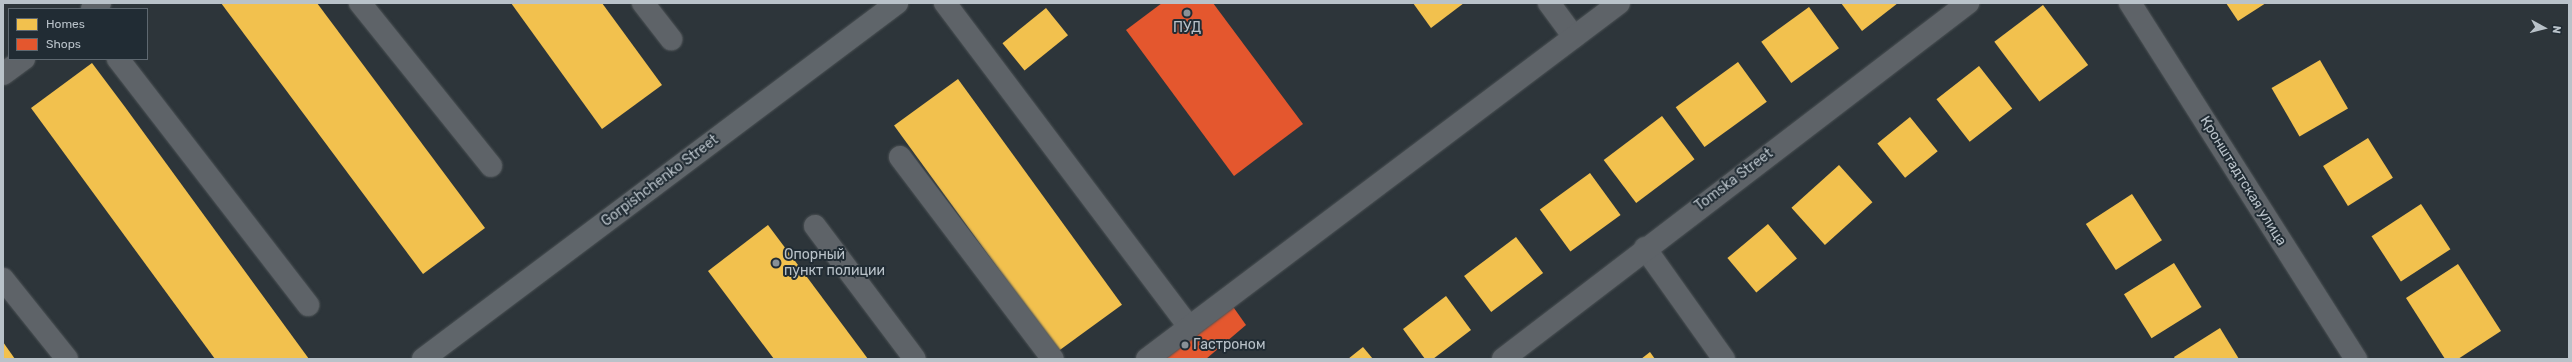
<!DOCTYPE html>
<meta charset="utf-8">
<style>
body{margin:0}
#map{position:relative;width:2572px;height:362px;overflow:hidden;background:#2d353a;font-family:Rubik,sans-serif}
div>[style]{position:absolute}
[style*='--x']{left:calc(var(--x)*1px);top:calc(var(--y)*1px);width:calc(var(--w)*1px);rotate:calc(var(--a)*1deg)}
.homes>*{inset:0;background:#f2c14e;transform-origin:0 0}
.shops>*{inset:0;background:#e4572e}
.roads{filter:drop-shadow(0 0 1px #4b5154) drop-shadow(0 0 1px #4b5154)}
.minor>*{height:22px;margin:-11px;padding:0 11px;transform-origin:11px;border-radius:11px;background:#5e6368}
.major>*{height:22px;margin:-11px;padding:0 11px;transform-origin:11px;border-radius:11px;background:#5f656a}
.dots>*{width:11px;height:11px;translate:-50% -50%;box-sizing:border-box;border:2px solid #212c34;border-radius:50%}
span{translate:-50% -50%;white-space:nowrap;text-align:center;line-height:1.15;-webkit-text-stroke:4px #212c34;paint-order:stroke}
.poi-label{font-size:14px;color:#b9c2c9}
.left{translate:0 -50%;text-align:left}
.street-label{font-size:14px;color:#b9c2c9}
.frame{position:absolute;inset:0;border:4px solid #b9c2c9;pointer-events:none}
.legend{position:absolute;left:8px;top:8px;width:140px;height:52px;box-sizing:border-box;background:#212c34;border:1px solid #5e6870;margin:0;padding:5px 7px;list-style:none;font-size:12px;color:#b9c2c9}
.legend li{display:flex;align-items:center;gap:8px;height:20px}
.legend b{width:20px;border:1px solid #5e6870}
.north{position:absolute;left:2524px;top:8px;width:40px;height:40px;-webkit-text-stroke:3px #212c34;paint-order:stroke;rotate:97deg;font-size:11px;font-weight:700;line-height:16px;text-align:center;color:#b9c2c9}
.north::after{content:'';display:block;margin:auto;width:14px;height:18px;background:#b9c2c9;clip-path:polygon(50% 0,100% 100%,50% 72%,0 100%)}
</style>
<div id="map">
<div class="homes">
<i style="clip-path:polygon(221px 3px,317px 3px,485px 228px,423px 274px)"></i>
<i style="clip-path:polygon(511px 3px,602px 3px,662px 85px,602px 129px)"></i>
<i style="clip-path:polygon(1413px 3px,1464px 3px,1431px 28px)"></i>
<i style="clip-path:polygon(1841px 3px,1898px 3px,1862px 31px)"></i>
<i style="clip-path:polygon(2226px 3px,2266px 3px,2238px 21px)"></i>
<i style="left:2043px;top:5px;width:75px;height:61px;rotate:53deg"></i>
<i style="left:1809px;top:7px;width:51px;height:59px;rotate:54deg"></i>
<i style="left:1046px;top:8px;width:35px;height:56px;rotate:51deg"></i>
<i style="left:2320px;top:60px;width:56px;height:56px;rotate:60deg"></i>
<i style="left:1738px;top:62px;width:49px;height:77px;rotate:54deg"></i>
<i style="clip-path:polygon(92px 63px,125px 107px,309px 359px,215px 359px,31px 108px)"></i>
<i style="left:1979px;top:66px;width:54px;height:54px;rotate:52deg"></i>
<i style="left:958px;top:79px;width:279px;height:79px;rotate:54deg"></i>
<i style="left:1662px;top:116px;width:54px;height:73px;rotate:53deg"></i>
<i style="left:1910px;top:117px;width:44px;height:42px;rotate:51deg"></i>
<i style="left:2368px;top:138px;width:47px;height:53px;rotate:58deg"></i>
<i style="left:1839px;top:165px;width:50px;height:64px;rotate:48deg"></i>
<i style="left:1590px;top:173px;width:52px;height:62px;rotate:54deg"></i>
<i style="left:2132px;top:194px;width:55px;height:55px;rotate:57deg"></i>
<i style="left:2421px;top:204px;width:54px;height:59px;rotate:57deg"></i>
<i style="left:1768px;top:224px;width:45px;height:53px;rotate:50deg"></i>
<i style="clip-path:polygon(768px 225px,801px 269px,868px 359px,774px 359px,708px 271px)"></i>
<i style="left:1516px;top:237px;width:45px;height:65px;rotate:53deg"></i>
<i style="left:2174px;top:263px;width:52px;height:59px;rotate:58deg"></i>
<i style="clip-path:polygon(2458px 264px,2501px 331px,2458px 359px,2445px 359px,2406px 298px)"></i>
<i style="clip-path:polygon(1446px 296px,1471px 330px,1433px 359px,1425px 359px,1403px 329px)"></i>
<i style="clip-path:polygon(2220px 328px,2239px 359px,2175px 359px,2174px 357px)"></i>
<i style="clip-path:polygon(3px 342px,15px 359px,3px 359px)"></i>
<i style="clip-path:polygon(1363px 347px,1373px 359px,1348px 359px)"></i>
<i style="clip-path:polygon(1650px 352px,1655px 359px,1641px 359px)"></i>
</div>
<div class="shops">
<i style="clip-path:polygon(1162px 3px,1213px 3px,1303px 124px,1234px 176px,1126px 30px)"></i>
<i style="clip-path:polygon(1229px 301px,1246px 325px,1206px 359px,1160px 359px)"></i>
</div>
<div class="roads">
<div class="minor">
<i style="--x:360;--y:3;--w:209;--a:51.2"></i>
<i style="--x:643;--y:3;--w:46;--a:52.1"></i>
<i style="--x:945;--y:3;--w:406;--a:53"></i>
<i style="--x:1549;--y:3;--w:42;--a:53.7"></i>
<i style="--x:2130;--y:3;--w:422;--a:57.6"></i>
<i style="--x:92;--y:9;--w:10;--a:-37"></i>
<i style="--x:118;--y:59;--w:311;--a:52.3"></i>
<i style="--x:3;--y:74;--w:26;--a:-36"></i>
<i style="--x:900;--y:157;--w:253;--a:52.9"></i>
<i style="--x:815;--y:226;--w:166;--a:53.1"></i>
<i style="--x:1645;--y:248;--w:136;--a:54.6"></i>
<i style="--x:3;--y:279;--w:102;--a:51.3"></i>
<i style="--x:1147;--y:359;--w:591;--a:-37.02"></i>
<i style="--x:1503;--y:359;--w:586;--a:-37.44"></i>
</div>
<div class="major">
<i style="--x:423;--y:359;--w:593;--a:-36.91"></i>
</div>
</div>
<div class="dots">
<i style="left:1187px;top:13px;background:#889197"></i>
<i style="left:776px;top:263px;background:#889197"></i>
<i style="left:1185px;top:345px;background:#889197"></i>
</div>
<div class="poi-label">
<span style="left:1187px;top:28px">ПУД</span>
<span class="left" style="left:784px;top:263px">Опорный<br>пункт полиции</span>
<span class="left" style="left:1193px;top:345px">Гастроном</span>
</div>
<div class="street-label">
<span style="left:1734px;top:180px;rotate:-37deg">Tomska Street</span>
<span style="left:660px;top:181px;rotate:-37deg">Gorpishchenko Street</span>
<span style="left:2243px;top:181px;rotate:58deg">Кронштадтская улица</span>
</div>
<div class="frame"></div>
<ul class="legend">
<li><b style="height:11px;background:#f2c14e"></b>Homes</li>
<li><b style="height:11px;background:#e4572e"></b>Shops</li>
</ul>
<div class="north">N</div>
</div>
